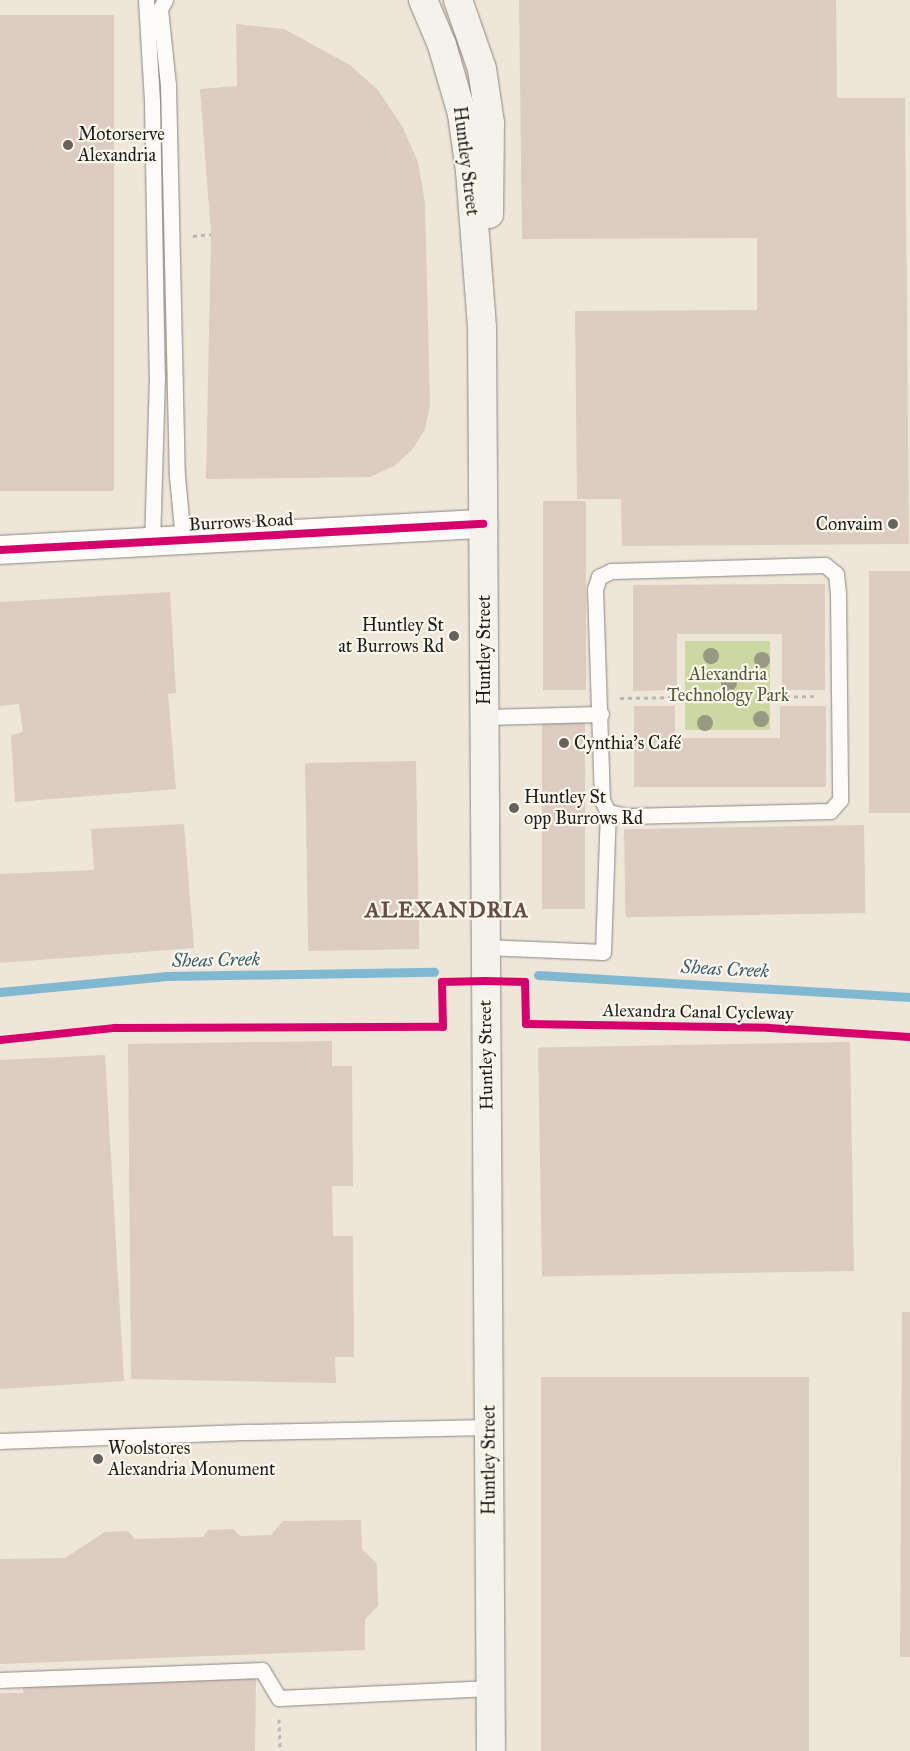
<!DOCTYPE html>
<meta charset="utf-8">
<style>
body{margin:0}
#map{position:relative;width:910px;height:1751px;overflow:hidden;background:#eee6d9;font-family:"IM FELL Great Primer",serif}
div>[style]{position:absolute}
[style*='--x']{left:calc(var(--x)*1px);top:calc(var(--y)*1px);width:calc(var(--w)*1px);rotate:calc(var(--a)*1deg)}
.green>*{inset:0;background:#ccd8a1;transform-origin:0 0}
.stream>*{height:9px;margin:-4.5px;padding:0 4.5px;transform-origin:4.5px;border-radius:4.5px;background:#81b8d1}
.building>*{inset:0;background:#dcccc2;transform-origin:0 0}
.path>*{height:3px;margin-top:-1.5px;transform-origin:0;background:repeating-linear-gradient(90deg,#b9b8b6 0 4px,transparent 0 8px)}
.roads{filter:drop-shadow(0 0 1px #8c8781) drop-shadow(0 0 1px #8c8781)}
.lane>*{height:15px;margin:-7.5px;padding:0 7.5px;transform-origin:7.5px;border-radius:7.5px;background:#fcfbf9}
.street>*{height:28px;margin:-14px;padding:0 14px;transform-origin:14px;border-radius:14px;background:#fcfbf9}
.secondary>*{height:28px;margin:-14px;padding:0 14px;transform-origin:14px;border-radius:14px;background:#f5f1eb}
.cycleway>*{height:8px;margin:-4px;padding:0 4px;transform-origin:4px;border-radius:4px;background:#d6006c}
.trees>*{width:16px;height:16px;margin:-8px;border-radius:50%;background:#979982}
.dots>*{width:14px;height:14px;translate:-50% -50%;box-sizing:border-box;border:2px solid #fbf7ec;border-radius:50%}
span{translate:-50% -50%;white-space:nowrap;text-align:center;line-height:1.15;-webkit-text-stroke:4.5px #fbf7ec;paint-order:stroke}
.poi-label{font-size:18px;color:#1c1c1c}
.left{translate:0 -50%;text-align:left}
.right{translate:-100% -50%;text-align:right}
.street-label{font-size:18px;color:#1c1c1c}
.park-label{font-size:18px;color:#505a3a}
.water-label{font-size:19px;color:#345a6c;font-style:italic}
.district-label{font-size:22px;color:#644d46;font-weight:700;letter-spacing:1px}
</style>
<div id="map">
<div class="green">
<i style="left:770px;top:641px;width:89px;height:85px;rotate:90deg"></i>
</div>
<div class="stream">
<i style="--x:538;--y:975;--w:373;--a:3.4"></i>
<i style="--x:0;--y:992;--w:168;--a:-5.5"></i>
<i style="--x:167;--y:976;--w:267;--a:-0.9"></i>
</div>
<div class="building">
<i style="clip-path:polygon(519px 0,836px 0,837px 98px,905px 98px,909px 544px,622px 546px,621px 499px,577px 499px,575px 311px,757px 310px,757px 238px,522px 239px)"></i>
<i style="left:0;top:15px;width:114px;height:476px"></i>
<i style="clip-path:polygon(236px 24px,284px 29px,350px 65px,378px 90px,402px 126px,418px 162px,425px 203px,430px 405px,425px 429px,412px 450px,394px 466px,370px 477px,206px 479px,211px 234px,200px 89px,237px 86px)"></i>
<i style="left:543px;top:501px;width:43px;height:189px"></i>
<i style="left:869px;top:571px;width:41px;height:242px"></i>
<i style="clip-path:polygon(825px 584px,825px 690px,782px 690px,782px 634px,677px 634px,677px 690px,633px 691px,633px 585px)"></i>
<i style="clip-path:polygon(170px 592px,176px 693px,168px 694px,176px 789px,15px 802px,11px 735px,23px 732px,19px 704px,0 706px,0 602px)"></i>
<i style="clip-path:polygon(634px 706px,675px 706px,675px 738px,780px 738px,780px 706px,826px 706px,826px 787px,634px 787px)"></i>
<i style="left:542px;top:721px;width:43px;height:188px"></i>
<i style="left:416px;top:761px;width:188px;height:111px;rotate:89deg"></i>
<i style="clip-path:polygon(184px 824px,194px 948px,0 963px,0 874px,94px 870px,91px 829px)"></i>
<i style="left:864px;top:825px;width:88px;height:240px;rotate:89deg"></i>
<i style="clip-path:polygon(332px 1041px,332px 1066px,352px 1066px,353px 1186px,332px 1186px,333px 1236px,353px 1236px,354px 1357px,335px 1357px,336px 1383px,131px 1379px,128px 1044px)"></i>
<i style="left:850px;top:1042px;width:229px;height:312px;rotate:89deg"></i>
<i style="clip-path:polygon(105px 1055px,124px 1381px,0 1389px,0 1060px)"></i>
<i style="clip-path:polygon(902px 1312px,910px 1312px,910px 1657px,900px 1657px)"></i>
<i style="left:809px;top:1377px;width:374px;height:268px;rotate:90deg"></i>
<i style="clip-path:polygon(361px 1520px,362px 1549px,377px 1564px,378px 1606px,365px 1619px,365px 1650px,0 1664px,0 1559px,65px 1558px,105px 1532px,128px 1531px,135px 1539px,203px 1537px,208px 1530px,233px 1529px,240px 1536px,271px 1535px,283px 1521px)"></i>
<i style="clip-path:polygon(256px 1678px,255px 1751px,0 1751px,0 1693px,23px 1693px,23px 1682px)"></i>
</div>
<div class="path">
<i style="--x:193;--y:236;--w:18;--a:-6"></i>
<i style="--x:770;--y:697;--w:48;--a:-1.2"></i>
<i style="--x:620;--y:698;--w:65;--a:-0.9"></i>
<i style="--x:279;--y:1719;--w:32;--a:88"></i>
</div>
<div class="roads">
<div class="lane">
<i style="--x:146;--y:0;--w:101;--a:86.6"></i>
<i style="--x:152;--y:101;--w:275;--a:89"></i>
<i style="--x:157;--y:376;--w:166;--a:91.7"></i>
<i style="--x:165;--y:0;--w:10;--a:119"></i>
<i style="--x:160;--y:9;--w:76;--a:84"></i>
<i style="--x:168;--y:85;--w:391;--a:88.7"></i>
<i style="--x:177;--y:476;--w:64;--a:84.6"></i>
<i style="--x:825;--y:565;--w:14;--a:39"></i>
<i style="--x:836;--y:574;--w:20;--a:84"></i>
<i style="--x:838;--y:594;--w:206;--a:89.4"></i>
<i style="--x:840;--y:800;--w:15;--a:132"></i>
<i style="--x:830;--y:811;--w:202;--a:178.6"></i>
<i style="--x:628;--y:816;--w:20;--a:-169"></i>
<i style="--x:608;--y:812;--w:13;--a:-117"></i>
<i style="--x:602;--y:800;--w:211;--a:-91.9"></i>
<i style="--x:595;--y:589;--w:13;--a:-72"></i>
<i style="--x:599;--y:577;--w:13;--a:-27"></i>
<i style="--x:611;--y:571;--w:214;--a:-1.6"></i>
<i style="--x:485;--y:717;--w:116;--a:-1.5"></i>
<i style="--x:485;--y:947;--w:118;--a:2.4"></i>
<i style="--x:603;--y:952;--w:140;--a:-88"></i>
<i style="--x:0;--y:1441;--w:251;--a:-2.1"></i>
<i style="--x:251;--y:1432;--w:237;--a:-1.2"></i>
<i style="--x:0;--y:1680;--w:262;--a:-2.2"></i>
<i style="--x:262;--y:1670;--w:33;--a:59"></i>
<i style="--x:279;--y:1698;--w:212;--a:-2.7"></i>
</div>
<div class="street">
<i style="--x:0;--y:550;--w:484;--a:-3.1"></i>
</div>
<div class="secondary">
<i style="--x:423;--y:0;--w:49;--a:67.1"></i>
<i style="--x:442;--y:45;--w:72;--a:73.8"></i>
<i style="--x:462;--y:114;--w:58;--a:82"></i>
<i style="--x:470;--y:171;--w:157;--a:85.6"></i>
<i style="--x:482;--y:328;--w:1423;--a:89.64"></i>
<i style="--x:458;--y:0;--w:73;--a:70.8"></i>
<i style="--x:482;--y:69;--w:55;--a:81.6"></i>
<i style="--x:490;--y:123;--w:91;--a:90.6"></i>
</div>
</div>
<div class="cycleway">
<i style="--x:0;--y:550;--w:484;--a:-3.1"></i>
<i style="--x:0;--y:1040;--w:116;--a:-6"></i>
<i style="--x:115;--y:1028;--w:328;--a:-0.2"></i>
<i style="--x:443;--y:1027;--w:45;--a:-91.3"></i>
<i style="--x:442;--y:982;--w:43;--a:-1.3"></i>
<i style="--x:485;--y:981;--w:40;--a:1.4"></i>
<i style="--x:525;--y:982;--w:42;--a:88.6"></i>
<i style="--x:526;--y:1024;--w:243;--a:0.9"></i>
<i style="--x:769;--y:1028;--w:141;--a:3.7"></i>
</div>
<div class="trees">
<i style="left:711px;top:656px"></i>
<i style="left:762px;top:660px"></i>
<i style="left:729px;top:683px"></i>
<i style="left:761px;top:719px"></i>
<i style="left:705px;top:723px"></i>
</div>
<div class="dots">
<i style="left:68px;top:145px;background:#66635e"></i>
<i style="left:893px;top:524px;background:#66635e"></i>
<i style="left:454px;top:636px;background:#66635e"></i>
<i style="left:564px;top:743px;background:#66635e"></i>
<i style="left:514px;top:808px;background:#66635e"></i>
<i style="left:98px;top:1459px;background:#66635e"></i>
</div>
<div class="poi-label">
<span class="left" style="left:78px;top:145px">Motorserve<br>Alexandria</span>
<span class="right" style="left:883px;top:524px">Convaim</span>
<span class="right" style="left:444px;top:636px">Huntley St<br>at Burrows Rd</span>
<span class="left" style="left:574px;top:743px">Cynthia's Café</span>
<span class="left" style="left:524px;top:808px">Huntley St<br>opp Burrows Rd</span>
<span class="left" style="left:108px;top:1459px">Woolstores<br>Alexandria Monument</span>
</div>
<div class="street-label">
<span style="left:466px;top:161px;rotate:83deg">Huntley Street</span>
<span style="left:241px;top:522px;rotate:-3deg">Burrows Road</span>
<span style="left:484px;top:650px;rotate:-90deg">Huntley Street</span>
<span style="left:698px;top:1012px;rotate:1deg">Alexandra Canal Cycleway</span>
<span style="left:486px;top:1055px;rotate:-91deg">Huntley Street</span>
<span style="left:489px;top:1460px;rotate:-90deg">Huntley Street</span>
</div>
<div class="park-label">
<span style="left:728px;top:685px">Alexandria<br>Technology Park</span>
</div>
<div class="water-label">
<span style="left:216px;top:960px;rotate:-1deg">Sheas Creek</span>
<span style="left:725px;top:969px;rotate:3deg">Sheas Creek</span>
</div>
<div class="district-label">
<span style="left:447px;top:910px">ALEXANDRIA</span>
</div>
</div>
